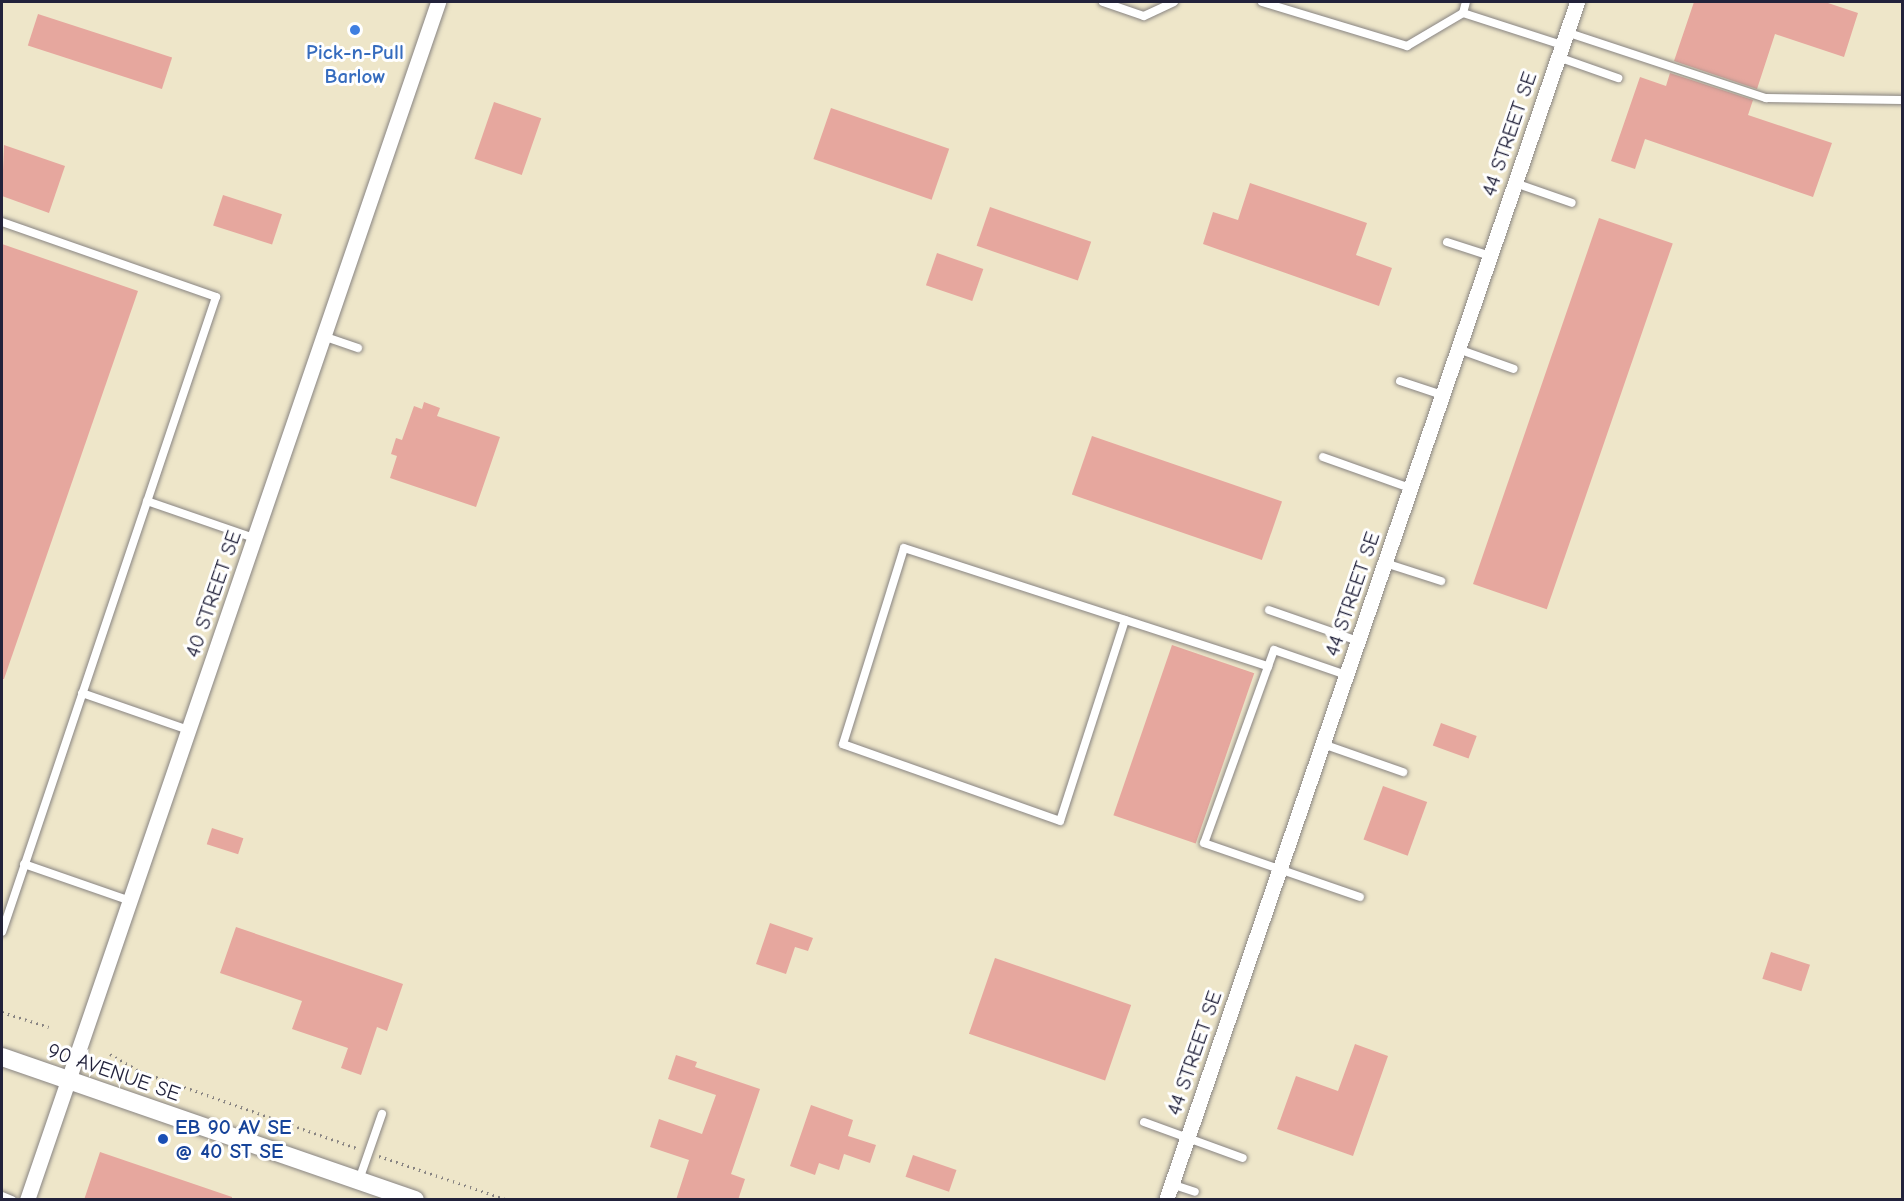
<!DOCTYPE html>
<style>
body{margin:0}
#map{position:relative;width:1904px;height:1201px;overflow:hidden;background:#eee6c9;font-family:"Comic Neue",sans-serif}
div>[style]{position:absolute}
[style*='--x']{left:calc(var(--x)*1px);top:calc(var(--y)*1px);width:calc(var(--w)*1px);rotate:calc(var(--a)*1deg)}
.building>*{inset:0;background:#e6a79e;transform-origin:0 0}
.path>*{height:3px;margin-top:-1.5px;transform-origin:0;background:repeating-linear-gradient(90deg,#888482 0 1.5px,transparent 0 6px)}
.roads{filter:drop-shadow(0 0 2px #888482) drop-shadow(0 0 2px #888482)}
.service>*{height:8px;margin:-4px;padding:0 4px;transform-origin:4px;border-radius:4px;background:#fff}
.minor>*{height:15px;margin:-7.5px;padding:0 7.5px;transform-origin:7.5px;border-radius:7.5px;background:#fff}
.tertiary>*{height:18px;margin:-9px;padding:0 9px;transform-origin:9px;border-radius:9px;background:#fff}
.dots>*{width:16px;height:16px;translate:-50% -50%;box-sizing:border-box;border:3px solid #fff;border-radius:50%}
span{translate:-50% -50%;white-space:nowrap;text-align:center;line-height:1.15;-webkit-text-stroke:6px #fff;paint-order:stroke}
.shop-label{font-size:21px;color:#366cbe;font-weight:700}
.street-label{font-size:21px;color:#22223b}
.transit-label{font-size:21px;color:#164399;font-weight:700}
.left{translate:0 -50%;text-align:left}
.frame{position:absolute;inset:0;border:3px solid #22223b;pointer-events:none}
</style>
<div id="map">
<div class="building">
<i style="clip-path:polygon(1694px 2px,1825px 2px,1858px 13px,1844px 57px,1775px 34px,1757px 89px,1674px 61px)"></i>
<i style="left:38px;top:14px;width:141px;height:33px;rotate:18deg"></i>
<i style="clip-path:polygon(1670px 73px,1753px 100px,1748px 115px,1832px 143px,1813px 197px,1645px 139px,1635px 169px,1611px 161px,1640px 77px,1666px 86px)"></i>
<i style="left:494px;top:102px;width:50px;height:60px;rotate:19deg"></i>
<i style="left:831px;top:108px;width:125px;height:54px;rotate:19deg"></i>
<i style="clip-path:polygon(4px 145px,65px 166px,49px 213px,2px 196px)"></i>
<i style="clip-path:polygon(1250px 183px,1367px 223px,1356px 255px,1392px 268px,1379px 306px,1203px 244px,1213px 212px,1238px 220px)"></i>
<i style="left:223px;top:195px;width:62px;height:32px;rotate:18deg"></i>
<i style="left:990px;top:207px;width:107px;height:41px;rotate:19deg"></i>
<i style="left:1599px;top:218px;width:78px;height:387px;rotate:19deg"></i>
<i style="clip-path:polygon(2px 244px,138px 291px,4px 679px,2px 679px)"></i>
<i style="left:937px;top:253px;width:49px;height:34px;rotate:19deg"></i>
<i style="clip-path:polygon(424px 402px,440px 408px,437px 416px,500px 437px,476px 507px,390px 478px,397px 456px,391px 454px,396px 438px,402px 440px,414px 406px,422px 409px)"></i>
<i style="left:1092px;top:436px;width:201px;height:62px;rotate:19deg"></i>
<i style="left:1172px;top:645px;width:87px;height:180px;rotate:19deg"></i>
<i style="left:1441px;top:723px;width:38px;height:24px;rotate:20deg"></i>
<i style="left:1383px;top:786px;width:47px;height:57px;rotate:20deg"></i>
<i style="left:212px;top:828px;width:33px;height:17px;rotate:18deg"></i>
<i style="clip-path:polygon(770px 923px,813px 938px,808px 951px,795px 947px,786px 974px,756px 964px)"></i>
<i style="clip-path:polygon(236px 927px,403px 984px,387px 1031px,377px 1027px,361px 1075px,341px 1068px,348px 1048px,292px 1029px,302px 1001px,220px 973px)"></i>
<i style="left:1771px;top:952px;width:41px;height:28px;rotate:18deg"></i>
<i style="left:995px;top:958px;width:144px;height:80px;rotate:19deg"></i>
<i style="clip-path:polygon(1355px 1044px,1388px 1056px,1353px 1156px,1277px 1129px,1296px 1076px,1338px 1091px)"></i>
<i style="clip-path:polygon(676px 1055px,697px 1062px,695px 1067px,760px 1089px,731px 1174px,745px 1179px,738px 1200px,676px 1200px,689px 1160px,650px 1147px,659px 1119px,702px 1134px,716px 1095px,668px 1079px)"></i>
<i style="clip-path:polygon(811px 1105px,853px 1120px,848px 1136px,876px 1145px,870px 1163px,844px 1154px,839px 1170px,819px 1163px,815px 1175px,790px 1166px)"></i>
<i style="clip-path:polygon(100px 1152px,232px 1197px,232px 1200px,84px 1200px)"></i>
<i style="left:913px;top:1155px;width:46px;height:23px;rotate:19deg"></i>
</div>
<div class="path">
<i style="--x:2;--y:1012;--w:49;--a:17.7"></i>
<i style="--x:110;--y:1054;--w:34;--a:30"></i>
<i style="--x:139;--y:1071;--w:233;--a:19.5"></i>
<i style="--x:379;--y:1156;--w:136;--a:18.8"></i>
</div>
<div class="roads">
<div class="service">
<i style="--x:1103;--y:2;--w:43;--a:18.9"></i>
<i style="--x:1144;--y:16;--w:33;--a:-25"></i>
<i style="--x:1262;--y:2;--w:152;--a:16.9"></i>
<i style="--x:1407;--y:46;--w:65;--a:-30.5"></i>
<i style="--x:1463;--y:13;--w:11;--a:-75"></i>
<i style="--x:1463;--y:13;--w:104;--a:17.9"></i>
<i style="--x:1566;--y:32;--w:211;--a:18.3"></i>
<i style="--x:1766;--y:98;--w:136;--a:0.8"></i>
<i style="--x:1558;--y:57;--w:64;--a:19.3"></i>
<i style="--x:1515;--y:183;--w:60;--a:19.3"></i>
<i style="--x:2;--y:222;--w:227;--a:19.3"></i>
<i style="--x:216;--y:297;--w:670;--a:108.62"></i>
<i style="--x:1447;--y:242;--w:45;--a:18"></i>
<i style="--x:323;--y:336;--w:37;--a:19"></i>
<i style="--x:1458;--y:349;--w:59;--a:19.7"></i>
<i style="--x:1400;--y:381;--w:44;--a:18.4"></i>
<i style="--x:1323;--y:457;--w:92;--a:19.6"></i>
<i style="--x:147;--y:501;--w:113;--a:19.1"></i>
<i style="--x:1385;--y:563;--w:59;--a:17.8"></i>
<i style="--x:1269;--y:610;--w:94;--a:19.2"></i>
<i style="--x:1125;--y:620;--w:211;--a:107.9"></i>
<i style="--x:1060;--y:821;--w:230;--a:-160.5"></i>
<i style="--x:843;--y:744;--w:205;--a:-72.7"></i>
<i style="--x:904;--y:548;--w:383;--a:18"></i>
<i style="--x:1346;--y:675;--w:76;--a:-160.9"></i>
<i style="--x:1274;--y:650;--w:205;--a:109.9"></i>
<i style="--x:1204;--y:843;--w:165;--a:19.1"></i>
<i style="--x:82;--y:693;--w:112;--a:19.2"></i>
<i style="--x:1323;--y:744;--w:85;--a:19.3"></i>
<i style="--x:24;--y:864;--w:112;--a:19.2"></i>
<i style="--x:1144;--y:1122;--w:105;--a:20"></i>
<i style="--x:359;--y:1180;--w:70;--a:-70.8"></i>
<i style="--x:1171;--y:1184;--w:25;--a:18"></i>
<i style="--x:2;--y:1196;--w:11;--a:22"></i>
</div>
<div class="minor">
<i style="--x:27;--y:1200;--w:1267;--a:-71.06"></i>
<i style="--x:1166;--y:1200;--w:1267;--a:-71.06"></i>
</div>
<div class="tertiary">
<i style="--x:2;--y:1057;--w:437;--a:19.1"></i>
</div>
</div>
<div class="dots">
<i style="left:355px;top:30px;background:#3f7fe0"></i>
<i style="left:163px;top:1139px;background:#1a4fb4"></i>
</div>
<div class="shop-label">
<span style="left:355px;top:64px">Pick-n-Pull<br>Barlow</span>
</div>
<div class="street-label">
<span style="left:1509px;top:134px;rotate:-71deg">44 STREET SE</span>
<span style="left:213px;top:594px;rotate:-71deg">40 STREET SE</span>
<span style="left:1352px;top:594px;rotate:-71deg">44 STREET SE</span>
<span style="left:1194px;top:1053px;rotate:-71deg">44 STREET SE</span>
<span style="left:114px;top:1072px;rotate:19deg">90 AVENUE SE</span>
</div>
<div class="transit-label">
<span class="left" style="left:175px;top:1139px">EB 90 AV SE<br>@ 40 ST SE</span>
</div>
<div class="frame"></div>
</div>
